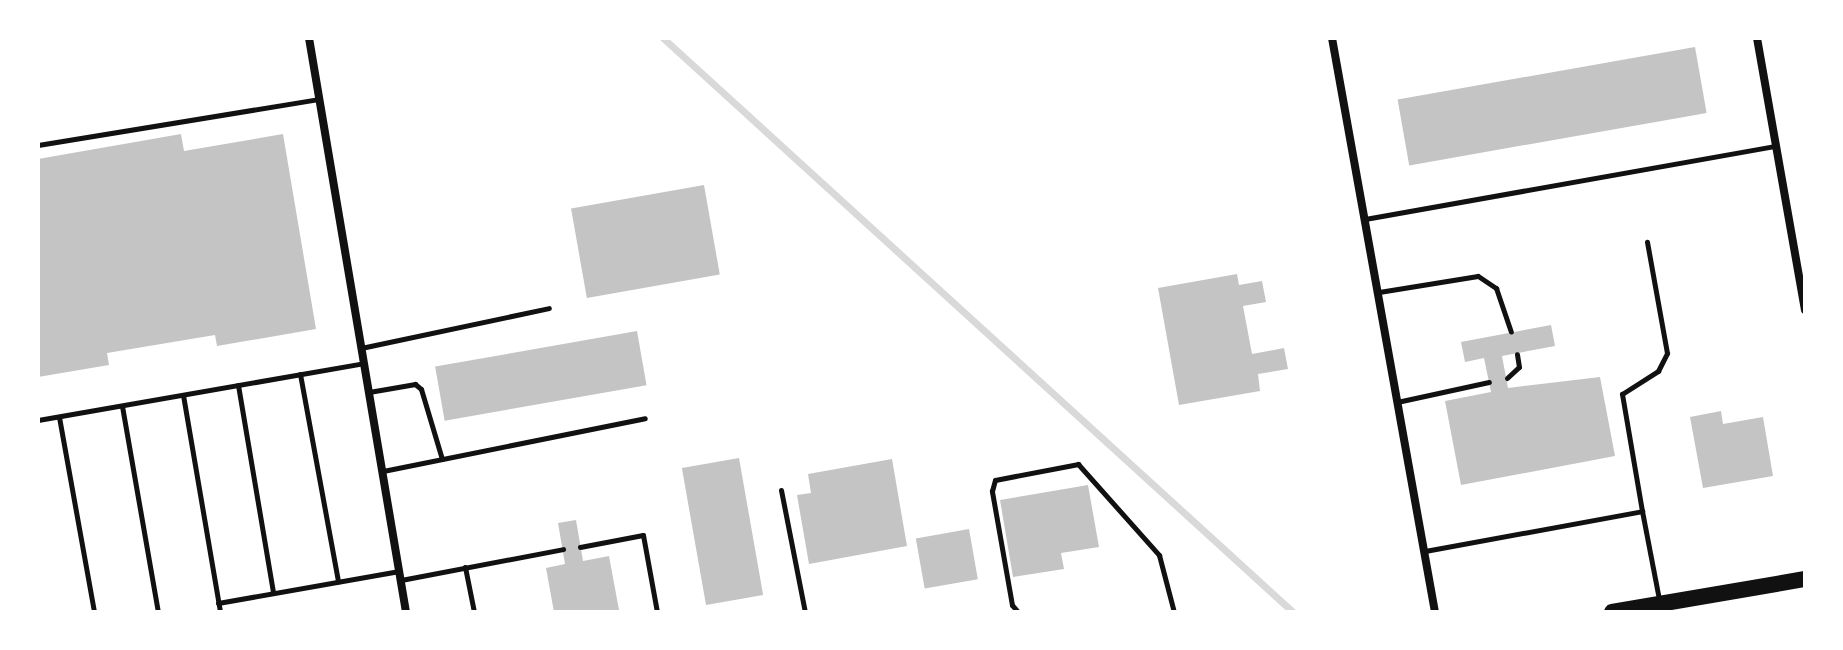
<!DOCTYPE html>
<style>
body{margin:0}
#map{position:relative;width:1843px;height:650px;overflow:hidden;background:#fff;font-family:"Fira Sans Condensed",sans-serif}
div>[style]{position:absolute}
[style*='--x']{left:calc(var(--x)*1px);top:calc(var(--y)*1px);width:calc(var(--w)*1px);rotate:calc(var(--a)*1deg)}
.stream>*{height:7px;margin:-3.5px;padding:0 3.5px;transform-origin:3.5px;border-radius:3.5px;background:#d9d9d9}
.building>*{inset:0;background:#c4c4c4;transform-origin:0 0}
.service>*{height:5px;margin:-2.5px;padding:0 2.5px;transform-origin:2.5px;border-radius:2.5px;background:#111}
.minor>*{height:8px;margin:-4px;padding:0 4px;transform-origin:4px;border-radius:4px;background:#111}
.primary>*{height:16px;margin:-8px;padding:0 8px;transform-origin:8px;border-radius:8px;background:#111}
span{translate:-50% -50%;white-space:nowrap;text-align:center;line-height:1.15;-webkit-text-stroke:6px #fff;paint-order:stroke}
.frame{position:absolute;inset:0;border:40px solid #fff;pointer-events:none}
</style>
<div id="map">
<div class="stream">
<i style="--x:663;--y:38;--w:852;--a:42.34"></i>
</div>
<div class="building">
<i style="left:1695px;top:47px;width:67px;height:302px;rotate:80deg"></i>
<i style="clip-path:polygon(181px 134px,184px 151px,283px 134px,316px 329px,217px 346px,215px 335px,107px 353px,109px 365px,38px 377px,38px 159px)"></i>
<i style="left:704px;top:185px;width:91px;height:135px;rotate:80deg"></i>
<i style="clip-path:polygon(1237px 274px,1239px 285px,1262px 281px,1266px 302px,1243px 306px,1252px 354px,1284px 348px,1288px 369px,1258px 374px,1260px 391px,1179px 405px,1158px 288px)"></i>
<i style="clip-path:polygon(1551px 325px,1555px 346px,1502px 356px,1508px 388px,1600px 377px,1615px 456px,1461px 485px,1445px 401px,1491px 392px,1484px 358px,1465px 362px,1461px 342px)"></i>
<i style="left:637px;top:331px;width:55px;height:205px;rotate:80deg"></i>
<i style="clip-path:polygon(1721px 411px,1723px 424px,1763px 417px,1773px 476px,1703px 488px,1690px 417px)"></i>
<i style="left:739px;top:458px;width:139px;height:58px;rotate:80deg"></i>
<i style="clip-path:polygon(892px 459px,907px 546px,809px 564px,797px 495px,811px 493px,808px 474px)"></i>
<i style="clip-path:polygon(1088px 485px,1099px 547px,1061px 553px,1064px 569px,1013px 577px,1000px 500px)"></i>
<i style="clip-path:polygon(576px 520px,583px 561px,609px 556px,619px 610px,554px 612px,546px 568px,565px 564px,558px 523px)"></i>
<i style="left:969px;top:529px;width:51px;height:54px;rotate:80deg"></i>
</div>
<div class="service">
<i style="--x:38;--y:145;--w:284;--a:-9.3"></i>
<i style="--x:1365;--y:219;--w:417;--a:-10.1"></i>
<i style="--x:1379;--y:292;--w:100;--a:-9.2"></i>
<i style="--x:1478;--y:276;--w:22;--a:34"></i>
<i style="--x:1496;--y:288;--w:46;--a:71.2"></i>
<i style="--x:361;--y:348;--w:192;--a:-12"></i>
<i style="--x:300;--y:374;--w:211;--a:79.6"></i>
<i style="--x:1507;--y:378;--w:16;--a:-43"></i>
<i style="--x:1519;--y:367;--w:13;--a:-99"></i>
<i style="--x:238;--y:385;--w:211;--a:80.4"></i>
<i style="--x:369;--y:392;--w:47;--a:-9.9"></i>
<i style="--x:415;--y:384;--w:8;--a:40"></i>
<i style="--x:421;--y:389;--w:73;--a:73.3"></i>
<i style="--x:183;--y:395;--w:220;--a:80.3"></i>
<i style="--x:1397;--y:402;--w:94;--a:-12.3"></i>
<i style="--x:122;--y:406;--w:209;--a:80.1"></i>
<i style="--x:59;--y:417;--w:198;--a:79.8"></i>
<i style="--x:38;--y:420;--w:331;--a:-9.9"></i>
<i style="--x:383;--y:471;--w:267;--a:-11.4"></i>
<i style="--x:781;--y:490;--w:124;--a:78.9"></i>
<i style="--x:1642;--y:511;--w:119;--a:-99.7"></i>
<i style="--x:1622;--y:394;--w:43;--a:-32.6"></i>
<i style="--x:1658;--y:371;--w:20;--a:-63"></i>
<i style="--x:1667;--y:353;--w:113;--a:-100.2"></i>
<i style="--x:580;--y:547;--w:64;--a:-10.8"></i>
<i style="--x:643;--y:535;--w:78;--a:79.7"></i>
<i style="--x:1425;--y:551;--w:221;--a:-10.4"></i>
<i style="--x:1642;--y:511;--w:90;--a:79.1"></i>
<i style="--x:465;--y:567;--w:46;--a:78.7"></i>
<i style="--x:401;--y:580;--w:165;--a:-10.8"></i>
<i style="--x:218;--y:603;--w:184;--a:-10"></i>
<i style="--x:1018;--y:612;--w:9;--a:-131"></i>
<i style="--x:1012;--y:605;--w:116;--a:-100"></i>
<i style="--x:992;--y:491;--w:11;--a:-75"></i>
<i style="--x:995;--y:480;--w:85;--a:-10.9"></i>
<i style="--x:1078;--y:464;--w:122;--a:48.3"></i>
<i style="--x:1159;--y:555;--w:59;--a:75.3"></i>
</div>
<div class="minor">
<i style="--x:309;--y:38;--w:582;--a:80.41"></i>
<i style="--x:1332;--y:38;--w:583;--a:79.83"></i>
<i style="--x:1757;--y:38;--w:276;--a:80"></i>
</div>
<div class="primary">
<i style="--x:1612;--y:612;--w:196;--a:-9.7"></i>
</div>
<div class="frame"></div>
</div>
